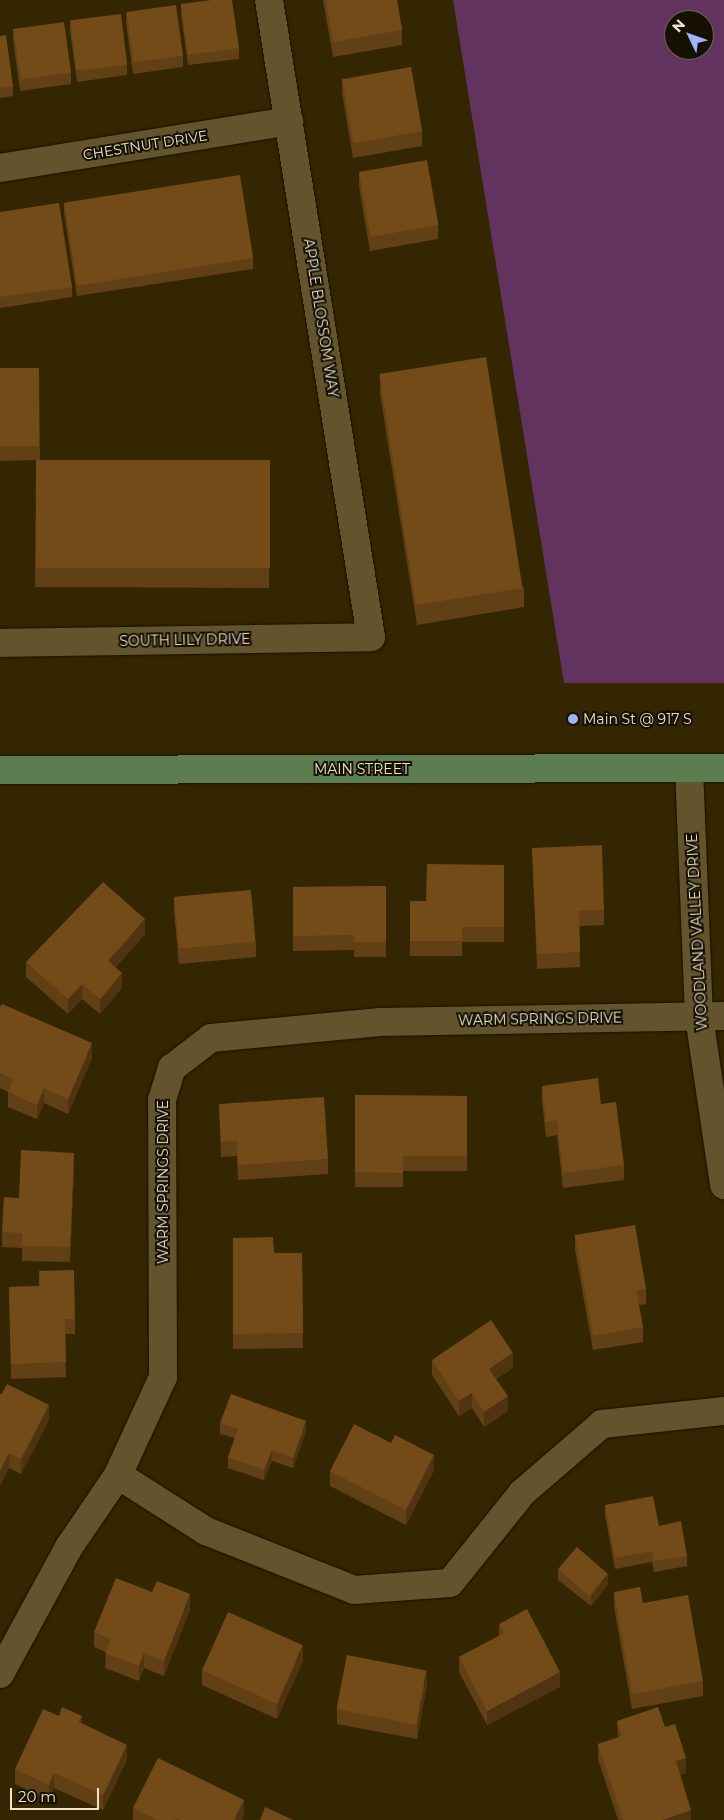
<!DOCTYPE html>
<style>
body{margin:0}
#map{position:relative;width:724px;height:1820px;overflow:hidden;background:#342600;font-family:Montserrat,sans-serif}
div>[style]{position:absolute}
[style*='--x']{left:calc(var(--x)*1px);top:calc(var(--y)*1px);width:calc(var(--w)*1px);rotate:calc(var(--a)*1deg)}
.green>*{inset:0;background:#61335e}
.roads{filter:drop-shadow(0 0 1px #171000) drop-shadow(0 0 1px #171000)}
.minor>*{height:28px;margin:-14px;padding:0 14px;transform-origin:14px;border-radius:14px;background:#63542e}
.major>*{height:28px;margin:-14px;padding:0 14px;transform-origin:14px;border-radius:14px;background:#5c7d4f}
.wall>*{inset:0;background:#624015}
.shaded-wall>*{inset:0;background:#503411}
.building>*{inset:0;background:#724b18;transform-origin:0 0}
.dots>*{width:14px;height:14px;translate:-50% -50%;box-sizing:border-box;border:2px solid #161003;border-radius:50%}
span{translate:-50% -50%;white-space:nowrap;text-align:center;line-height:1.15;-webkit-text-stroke:4px #161003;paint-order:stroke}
.street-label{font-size:14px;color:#ece4cf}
.poi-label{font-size:14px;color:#ece4cf}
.left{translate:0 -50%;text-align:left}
.north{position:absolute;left:664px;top:10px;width:50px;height:50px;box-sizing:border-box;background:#161003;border:1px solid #6c6555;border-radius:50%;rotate:312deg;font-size:14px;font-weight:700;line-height:20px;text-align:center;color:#ece4cf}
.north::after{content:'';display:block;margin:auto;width:18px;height:22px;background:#9cb4fd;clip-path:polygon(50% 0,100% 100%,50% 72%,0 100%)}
.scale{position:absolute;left:10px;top:1788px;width:89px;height:22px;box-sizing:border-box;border:2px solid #ece4cf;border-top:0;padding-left:6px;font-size:15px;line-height:18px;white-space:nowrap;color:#ece4cf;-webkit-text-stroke:4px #161003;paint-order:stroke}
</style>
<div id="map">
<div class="green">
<i style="clip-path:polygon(evenodd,453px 0,724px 0,724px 683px,564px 683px,453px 0,674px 20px,704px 20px,704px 50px,674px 50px,674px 20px)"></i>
</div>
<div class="roads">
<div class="minor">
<i style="--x:0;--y:168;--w:293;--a:-9.2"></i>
<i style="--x:0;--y:643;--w:371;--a:-0.9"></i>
<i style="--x:371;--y:637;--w:645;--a:-99.1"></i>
<i style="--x:689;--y:768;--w:249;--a:87.7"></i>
<i style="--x:699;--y:1017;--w:170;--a:81.5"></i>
<i style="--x:118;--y:1475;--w:104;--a:32.5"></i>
<i style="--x:206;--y:1531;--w:159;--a:21.7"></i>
<i style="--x:354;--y:1590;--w:96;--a:-4.2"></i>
<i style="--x:450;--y:1583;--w:115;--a:-51.3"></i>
<i style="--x:522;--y:1493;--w:106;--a:-40.8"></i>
<i style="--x:602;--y:1424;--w:123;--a:-6.1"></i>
<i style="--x:0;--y:1674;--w:145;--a:-61.5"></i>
<i style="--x:69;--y:1547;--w:87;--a:-55.8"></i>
<i style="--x:118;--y:1475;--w:108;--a:-65.3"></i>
<i style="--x:163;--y:1377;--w:277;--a:-90.2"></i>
<i style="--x:162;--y:1100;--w:34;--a:-73"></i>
<i style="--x:172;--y:1068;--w:49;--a:-37.6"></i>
<i style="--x:211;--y:1038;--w:170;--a:-5.4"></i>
<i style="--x:380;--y:1022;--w:344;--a:-1"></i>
</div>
<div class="major">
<i style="--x:0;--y:770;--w:724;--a:-0.16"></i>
</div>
</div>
<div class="wall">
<i style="clip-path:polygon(323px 0,397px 0,402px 30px,402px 45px,333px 57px)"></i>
<i style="clip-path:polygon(181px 4px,239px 48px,239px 59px,188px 65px,181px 15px)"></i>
<i style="clip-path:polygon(126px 12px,183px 56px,183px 67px,133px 74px,126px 23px)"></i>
<i style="clip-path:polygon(70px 21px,127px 65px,127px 75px,77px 82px,70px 31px)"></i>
<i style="clip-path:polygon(13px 29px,71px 73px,71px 84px,20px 91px,13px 40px)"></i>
<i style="clip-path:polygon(0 36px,13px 86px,13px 96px,0 98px)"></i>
<i style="clip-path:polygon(342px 78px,422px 131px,422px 146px,353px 158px,342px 93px)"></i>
<i style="clip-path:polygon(359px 172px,438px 225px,438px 239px,370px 251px,359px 187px)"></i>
<i style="clip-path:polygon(64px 203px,253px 258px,253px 269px,77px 296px,64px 213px)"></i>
<i style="clip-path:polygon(0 212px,72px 287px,72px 297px,0 308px)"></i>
<i style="clip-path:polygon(0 368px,39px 368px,40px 460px,270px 461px,269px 588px,35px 587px,36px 460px,0 461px)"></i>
<i style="clip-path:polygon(380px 375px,524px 588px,524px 607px,417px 625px,380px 394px)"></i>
<i style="clip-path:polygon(532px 848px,604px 910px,604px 925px,579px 926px,580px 967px,537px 969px)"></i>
<i style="clip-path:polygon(504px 865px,504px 942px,462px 942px,462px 956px,410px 956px,410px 901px,426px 901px)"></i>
<i style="clip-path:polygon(386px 886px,386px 957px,354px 957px,354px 950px,293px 951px,293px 887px)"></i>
<i style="clip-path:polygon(174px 897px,256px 942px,256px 957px,179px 964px,174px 912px)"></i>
<i style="clip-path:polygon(145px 934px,116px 967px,122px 988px,100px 1014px,82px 999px,68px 1014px,26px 977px,26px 962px)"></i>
<i style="clip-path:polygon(0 1007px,92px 1058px,68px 1114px,44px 1103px,37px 1119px,8px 1107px,8px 1092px,0 1088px)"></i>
<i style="clip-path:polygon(542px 1086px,601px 1104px,624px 1165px,624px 1180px,563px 1188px,557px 1135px,546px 1137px,542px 1101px)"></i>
<i style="clip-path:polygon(355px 1095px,467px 1096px,467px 1171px,403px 1171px,403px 1187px,355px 1187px)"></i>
<i style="clip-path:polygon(219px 1104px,328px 1159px,328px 1174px,238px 1180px,237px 1156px,221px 1157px)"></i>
<i style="clip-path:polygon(74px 1168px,70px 1262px,22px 1261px,22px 1248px,2px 1247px,2px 1232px,19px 1198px)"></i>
<i style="clip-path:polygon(575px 1235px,646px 1289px,646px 1304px,639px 1305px,643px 1327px,643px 1342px,593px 1350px,575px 1250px)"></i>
<i style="clip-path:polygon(233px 1238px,274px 1253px,302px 1253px,303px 1348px,233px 1349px)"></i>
<i style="clip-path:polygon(39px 1271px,75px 1319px,75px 1334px,65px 1334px,66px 1377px,11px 1379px,9px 1287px,39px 1286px)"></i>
<i style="clip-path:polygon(432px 1360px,513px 1368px,496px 1379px,508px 1411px,484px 1427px,472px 1408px,459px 1416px,432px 1375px)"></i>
<i style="clip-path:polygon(0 1394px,49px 1420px,21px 1474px,9px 1468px,0 1486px)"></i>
<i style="clip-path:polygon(220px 1423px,306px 1431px,293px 1468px,272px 1461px,264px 1480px,228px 1468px,228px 1457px,235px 1438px,220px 1434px)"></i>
<i style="clip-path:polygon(391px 1443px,434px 1470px,406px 1525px,330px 1486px,330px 1471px)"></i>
<i style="clip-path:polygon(605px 1505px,687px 1556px,687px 1566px,654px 1572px,652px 1562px,615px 1569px,605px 1515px)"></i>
<i style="clip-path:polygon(558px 1569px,608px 1584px,591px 1606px,558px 1580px)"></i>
<i style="clip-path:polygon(614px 1592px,643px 1603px,703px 1681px,703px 1696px,632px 1709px,614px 1607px)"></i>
<i style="clip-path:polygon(190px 1609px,164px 1676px,144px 1668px,139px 1681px,105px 1668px,106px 1652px,94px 1647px,94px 1632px)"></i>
<i style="clip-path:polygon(499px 1624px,560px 1687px,487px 1725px,459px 1672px,459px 1657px,499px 1636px)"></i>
<i style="clip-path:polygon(303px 1661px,277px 1719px,202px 1685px,202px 1670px)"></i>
<i style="clip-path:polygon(427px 1685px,417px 1739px,337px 1724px,337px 1709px)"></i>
<i style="clip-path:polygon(59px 1716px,82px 1724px,127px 1760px,103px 1810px,54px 1788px,49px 1800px,15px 1784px,15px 1769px)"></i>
<i style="clip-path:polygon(617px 1721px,665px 1727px,686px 1773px,680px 1775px,691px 1820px,618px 1820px,598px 1759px,598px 1744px,618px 1738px)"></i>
<i style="clip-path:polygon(133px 1808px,244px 1815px,242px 1820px,133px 1820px)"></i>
</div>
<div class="shaded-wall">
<i style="clip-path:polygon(145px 919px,145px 934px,108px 976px,108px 961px)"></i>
<i style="clip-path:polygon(122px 973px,122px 988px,100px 1014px,100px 999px)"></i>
<i style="clip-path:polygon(82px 984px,82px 999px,68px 1014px,68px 999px)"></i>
<i style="clip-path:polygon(92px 1043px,92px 1058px,68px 1114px,68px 1099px)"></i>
<i style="clip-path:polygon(44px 1088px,44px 1103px,37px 1119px,37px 1105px)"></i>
<i style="clip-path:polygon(74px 1153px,74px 1168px,70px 1262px,70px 1247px)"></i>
<i style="clip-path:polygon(513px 1353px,513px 1368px,489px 1384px,489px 1369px)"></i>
<i style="clip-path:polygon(472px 1393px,472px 1408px,459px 1416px,459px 1401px)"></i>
<i style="clip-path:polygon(508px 1396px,508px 1411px,484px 1427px,484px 1412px)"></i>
<i style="clip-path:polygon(49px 1405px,49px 1420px,21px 1474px,21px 1459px)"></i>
<i style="clip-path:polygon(306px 1421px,306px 1431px,293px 1468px,293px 1458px)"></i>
<i style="clip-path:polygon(272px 1450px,272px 1461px,264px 1480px,264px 1470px)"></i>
<i style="clip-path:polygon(9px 1453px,9px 1468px,0 1486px,0 1471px)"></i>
<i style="clip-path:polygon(434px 1455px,434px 1470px,406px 1525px,406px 1510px)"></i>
<i style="clip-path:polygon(608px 1574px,608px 1584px,591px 1606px,591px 1596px)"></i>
<i style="clip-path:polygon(190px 1594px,190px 1609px,164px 1676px,164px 1661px)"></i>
<i style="clip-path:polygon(303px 1646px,303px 1661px,277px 1719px,277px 1704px)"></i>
<i style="clip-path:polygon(144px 1653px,144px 1668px,139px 1681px,139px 1666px)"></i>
<i style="clip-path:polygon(427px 1670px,427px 1685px,417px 1739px,417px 1724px)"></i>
<i style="clip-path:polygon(560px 1672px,560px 1687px,487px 1725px,487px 1711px)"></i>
<i style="clip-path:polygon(82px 1716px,82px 1731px,79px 1722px)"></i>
<i style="clip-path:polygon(127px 1745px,127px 1760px,103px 1810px,103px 1795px)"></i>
<i style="clip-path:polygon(686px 1758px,686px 1773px,676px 1776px,676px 1761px)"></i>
<i style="clip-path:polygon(54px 1773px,54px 1788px,49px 1800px,49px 1785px)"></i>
<i style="clip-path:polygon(244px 1800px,244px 1815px,242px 1820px,234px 1820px)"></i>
<i style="clip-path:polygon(691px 1810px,691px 1820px,662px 1820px)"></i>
</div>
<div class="building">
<i style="clip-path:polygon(211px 0,232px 0,239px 48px,188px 55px,181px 4px)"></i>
<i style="clip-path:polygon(326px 0,397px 0,402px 30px,333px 42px)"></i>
<i style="left:176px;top:5px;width:51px;height:50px;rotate:82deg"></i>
<i style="left:121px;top:14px;width:51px;height:51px;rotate:83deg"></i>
<i style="left:64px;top:22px;width:51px;height:51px;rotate:82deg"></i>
<i style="clip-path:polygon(6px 35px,13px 86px,0 88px,0 36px)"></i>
<i style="left:411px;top:67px;width:65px;height:70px;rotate:80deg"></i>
<i style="left:427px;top:160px;width:66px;height:69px;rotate:80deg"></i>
<i style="left:240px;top:175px;width:84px;height:178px;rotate:81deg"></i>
<i style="clip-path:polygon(59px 203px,72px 287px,0 297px,0 212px)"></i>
<i style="left:486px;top:357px;width:234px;height:108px;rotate:81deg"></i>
<i style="left:0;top:368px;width:39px;height:78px"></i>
<i style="left:36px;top:460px;width:234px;height:108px"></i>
<i style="clip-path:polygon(602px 845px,604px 910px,579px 911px,580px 952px,537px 954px,532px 848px)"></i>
<i style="clip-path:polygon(427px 864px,504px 865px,504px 927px,462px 927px,462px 941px,410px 941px,410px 901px,426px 901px)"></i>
<i style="clip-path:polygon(103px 882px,145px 919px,108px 961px,122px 973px,100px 999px,82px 984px,68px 999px,26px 962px)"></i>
<i style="clip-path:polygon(386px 886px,386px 942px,354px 942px,354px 935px,293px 936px,293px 887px)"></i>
<i style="left:251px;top:890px;width:52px;height:77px;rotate:85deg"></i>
<i style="clip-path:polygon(2px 1004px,92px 1043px,68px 1099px,44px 1088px,37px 1105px,8px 1092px,13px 1079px,0 1073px,0 1007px)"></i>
<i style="clip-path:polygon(598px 1078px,601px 1104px,616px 1102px,624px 1165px,563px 1173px,557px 1120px,546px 1122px,542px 1086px)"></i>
<i style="clip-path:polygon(355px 1095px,467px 1096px,467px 1156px,403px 1156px,403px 1173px,355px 1172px)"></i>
<i style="clip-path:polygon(324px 1097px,328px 1159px,238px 1165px,237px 1141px,221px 1142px,219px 1104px)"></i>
<i style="clip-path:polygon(21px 1150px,74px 1153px,70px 1247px,22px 1246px,22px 1233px,2px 1232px,4px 1197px,19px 1198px)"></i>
<i style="clip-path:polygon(635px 1225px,646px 1289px,636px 1290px,643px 1327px,593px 1336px,575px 1235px)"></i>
<i style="clip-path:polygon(273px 1237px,274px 1253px,302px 1253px,303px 1333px,233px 1334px,233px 1238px)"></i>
<i style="clip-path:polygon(74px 1270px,75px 1319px,65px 1319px,66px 1362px,11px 1364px,9px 1287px,40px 1286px,39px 1271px)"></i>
<i style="clip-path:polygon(491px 1320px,513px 1353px,489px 1369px,508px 1396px,484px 1412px,472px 1393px,459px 1401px,432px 1360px)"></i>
<i style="clip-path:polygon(7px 1384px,49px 1405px,21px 1459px,9px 1453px,0 1471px,0 1394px,1px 1395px)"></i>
<i style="clip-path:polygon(231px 1394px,306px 1421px,293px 1458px,272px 1450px,264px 1470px,228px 1457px,238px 1429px,220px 1423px)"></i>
<i style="clip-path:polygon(354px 1424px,391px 1443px,395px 1435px,434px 1455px,406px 1510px,330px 1471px)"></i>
<i style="clip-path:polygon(653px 1496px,659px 1526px,681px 1521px,687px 1556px,654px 1561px,652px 1551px,615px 1558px,605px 1505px)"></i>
<i style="left:577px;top:1547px;width:41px;height:29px;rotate:41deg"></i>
<i style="clip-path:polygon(116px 1578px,152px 1592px,157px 1581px,190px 1594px,164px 1661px,144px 1653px,139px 1666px,105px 1653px,111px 1639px,94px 1632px)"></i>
<i style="clip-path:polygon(640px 1587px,643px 1603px,688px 1595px,703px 1681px,632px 1694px,614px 1592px)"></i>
<i style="clip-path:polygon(527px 1609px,560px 1672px,487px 1711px,459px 1657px,504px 1633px,499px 1624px)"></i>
<i style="left:228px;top:1612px;width:82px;height:64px;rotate:24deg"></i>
<i style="left:347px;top:1655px;width:81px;height:55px;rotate:11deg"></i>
<i style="clip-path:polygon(62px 1707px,82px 1716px,79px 1722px,127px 1745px,103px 1795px,54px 1773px,49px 1785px,15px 1769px,43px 1709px,59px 1716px)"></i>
<i style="clip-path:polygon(658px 1707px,665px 1727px,675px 1724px,686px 1758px,676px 1761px,691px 1810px,662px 1820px,623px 1820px,598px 1744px,622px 1736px,617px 1721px)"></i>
<i style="clip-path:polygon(158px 1758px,244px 1800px,234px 1820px,180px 1820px,176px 1818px,175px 1820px,157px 1820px,133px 1808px)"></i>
<i style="clip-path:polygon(265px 1807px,293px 1820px,260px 1820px)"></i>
</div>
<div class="dots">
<i style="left:573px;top:719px;background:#9cb4fd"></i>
</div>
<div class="street-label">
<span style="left:145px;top:145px;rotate:-9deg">CHESTNUT DRIVE</span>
<span style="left:321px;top:318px;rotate:81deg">APPLE BLOSSOM WAY</span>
<span style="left:185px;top:640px;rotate:-1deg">SOUTH LILY DRIVE</span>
<span style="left:362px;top:769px">MAIN STREET</span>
<span style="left:697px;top:932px;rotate:-93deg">WOODLAND VALLEY DRIVE</span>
<span style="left:540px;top:1019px;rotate:-1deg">WARM SPRINGS DRIVE</span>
<span style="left:163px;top:1182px;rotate:-90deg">WARM SPRINGS DRIVE</span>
</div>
<div class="poi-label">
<span class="left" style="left:583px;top:719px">Main St @ 917 S</span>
</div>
<div class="north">N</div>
<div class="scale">20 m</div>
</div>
